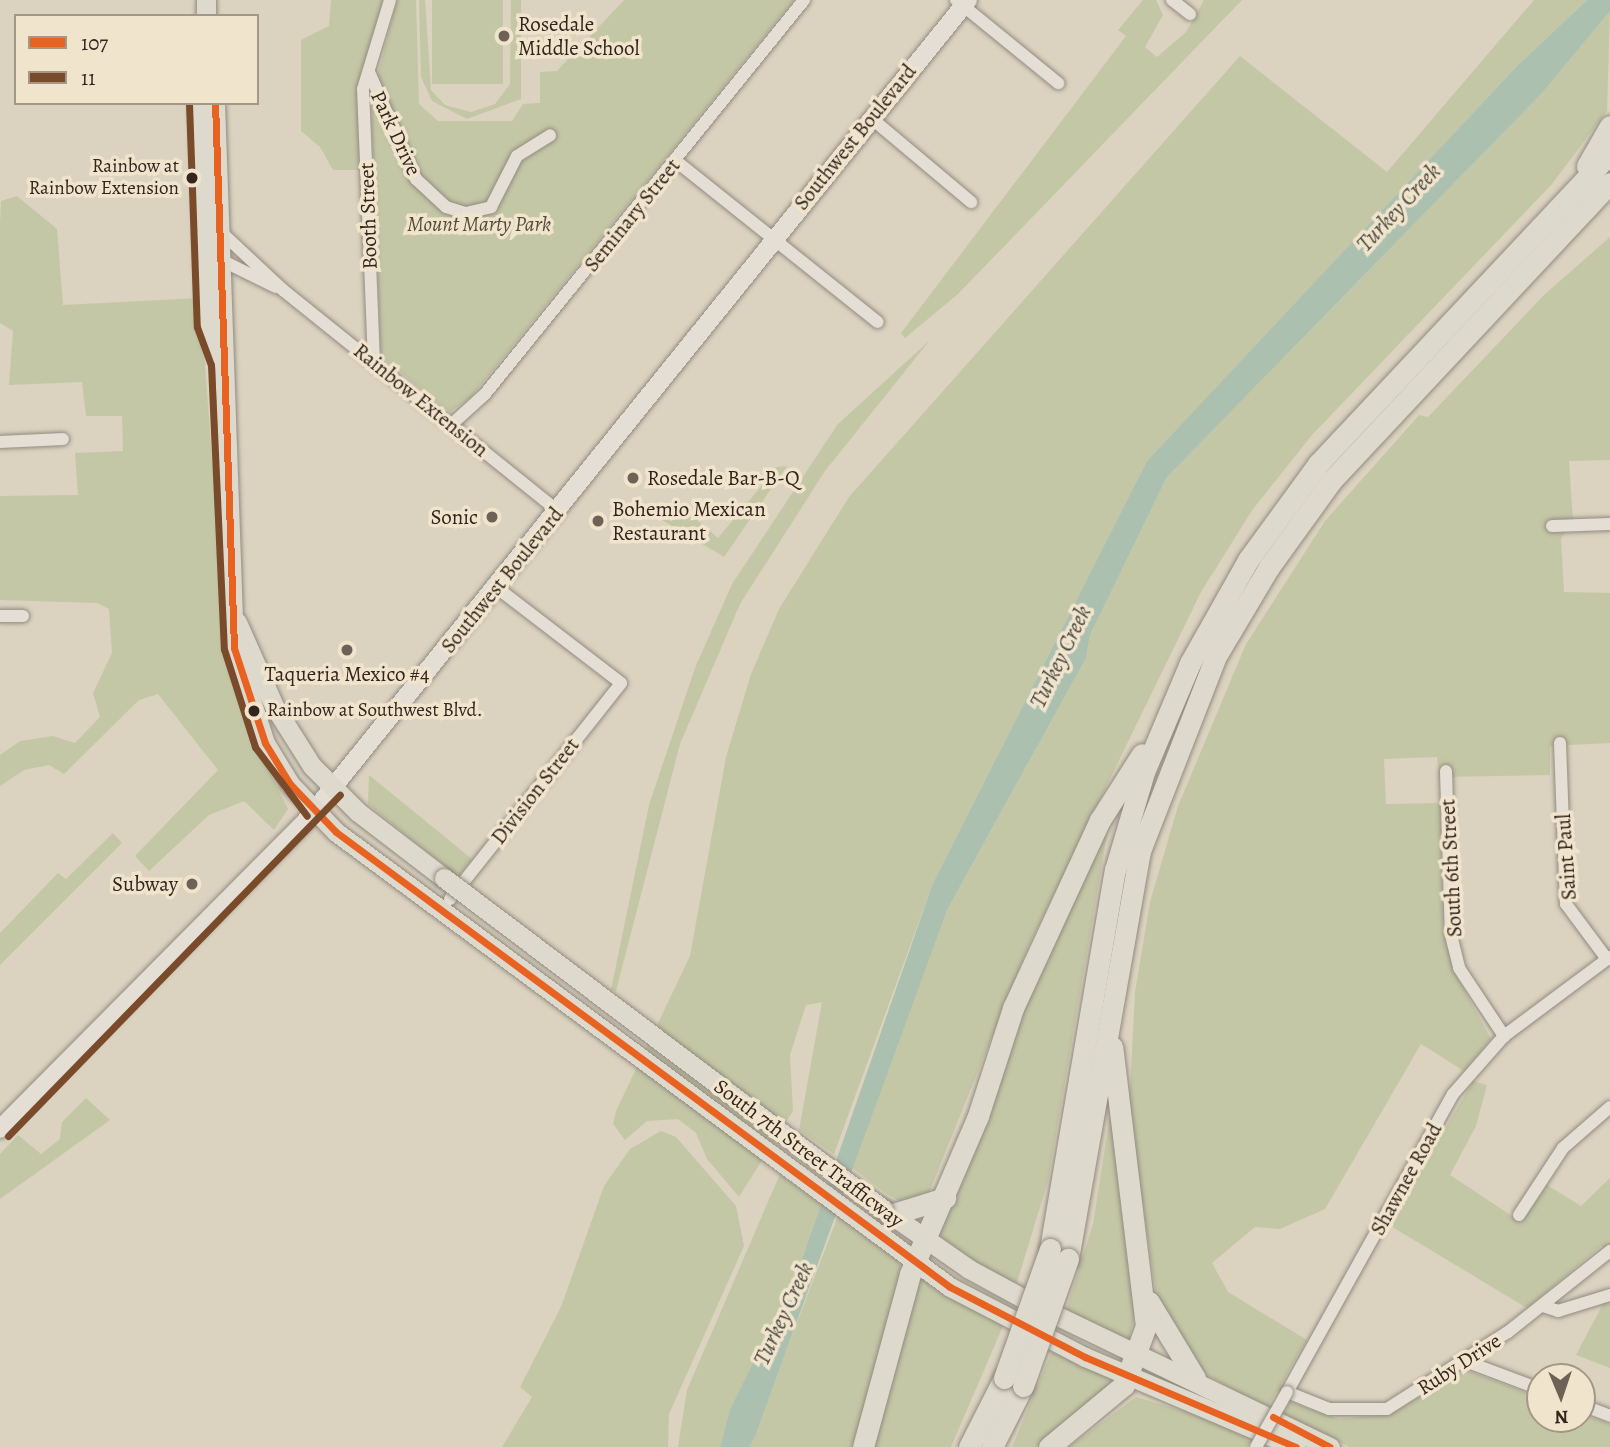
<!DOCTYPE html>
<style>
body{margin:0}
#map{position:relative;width:1610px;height:1447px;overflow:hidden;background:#dbd2bf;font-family:Alegreya,serif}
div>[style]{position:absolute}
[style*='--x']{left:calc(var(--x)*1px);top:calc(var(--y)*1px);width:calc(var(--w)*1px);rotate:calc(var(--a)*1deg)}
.green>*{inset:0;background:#c4c7a5;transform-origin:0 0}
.water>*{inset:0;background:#acc0b0}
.roads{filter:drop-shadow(0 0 2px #928b80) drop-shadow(0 0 2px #928b80)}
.street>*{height:12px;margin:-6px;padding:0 6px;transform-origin:6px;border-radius:6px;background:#e4ded4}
.secondary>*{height:18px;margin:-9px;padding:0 9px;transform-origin:9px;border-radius:9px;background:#e4ded4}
.primary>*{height:19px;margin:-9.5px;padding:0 9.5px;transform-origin:9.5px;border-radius:9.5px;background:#ded9cd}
.highway>*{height:21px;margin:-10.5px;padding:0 10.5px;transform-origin:10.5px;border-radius:10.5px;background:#ded9cd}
.bridges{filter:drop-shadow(0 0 2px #928b80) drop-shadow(0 0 2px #928b80)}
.street-bridge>*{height:12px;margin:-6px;padding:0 6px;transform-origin:6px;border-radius:6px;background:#e4ded4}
.primary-bridge>*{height:19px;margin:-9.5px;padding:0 9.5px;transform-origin:9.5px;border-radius:9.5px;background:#ded9cd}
.highway-bridge>*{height:21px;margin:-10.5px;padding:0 10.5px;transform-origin:10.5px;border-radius:10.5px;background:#ded9cd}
.bus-1>*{height:7px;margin:-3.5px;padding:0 3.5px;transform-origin:3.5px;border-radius:3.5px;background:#e86222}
.bus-2>*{height:7px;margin:-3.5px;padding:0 3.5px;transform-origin:3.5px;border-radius:3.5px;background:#7a4b2a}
.dots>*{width:19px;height:19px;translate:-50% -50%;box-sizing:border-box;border:4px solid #f0e4cd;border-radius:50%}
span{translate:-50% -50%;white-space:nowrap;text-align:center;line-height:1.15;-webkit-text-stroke:7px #f0e4cd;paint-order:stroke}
.bus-label{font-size:19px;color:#33241c}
.right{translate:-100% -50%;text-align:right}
.left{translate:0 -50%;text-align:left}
.poi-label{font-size:21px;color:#33241c}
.street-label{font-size:21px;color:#33241c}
.park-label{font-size:21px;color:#534a39;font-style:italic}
.water-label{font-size:23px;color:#4c493f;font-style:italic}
.legend{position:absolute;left:14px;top:14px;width:245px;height:91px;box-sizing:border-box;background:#f0e4cd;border:2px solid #a49786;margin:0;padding:9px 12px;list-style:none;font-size:21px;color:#33241c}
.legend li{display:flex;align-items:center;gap:14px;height:35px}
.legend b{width:35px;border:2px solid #a49786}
.north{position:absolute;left:1526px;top:1363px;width:70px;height:70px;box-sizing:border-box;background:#f0e4cd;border:2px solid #a49786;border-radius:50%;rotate:178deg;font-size:19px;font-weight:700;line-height:28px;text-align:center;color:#33241c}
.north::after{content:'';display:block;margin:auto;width:24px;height:32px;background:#6e6155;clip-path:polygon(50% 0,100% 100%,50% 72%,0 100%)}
</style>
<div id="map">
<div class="green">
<i style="clip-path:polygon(331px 0,385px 0,363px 73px,363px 170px,333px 170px,320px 147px,301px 131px,301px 40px,329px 26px)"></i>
<i style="clip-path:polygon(397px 0,416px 0,419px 104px,438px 121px,512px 121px,523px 104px,540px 103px,540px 72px,557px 71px,624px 0,794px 0,471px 397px,450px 412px,381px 356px,371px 101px)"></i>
<i style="clip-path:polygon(419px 0,425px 0,431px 90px,445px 105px,471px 112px,495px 104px,510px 84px,511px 0,521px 0,521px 99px,467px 119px,432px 101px,421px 77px)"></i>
<i style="left:432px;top:0;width:71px;height:84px"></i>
<i style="clip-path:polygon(1143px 0,1156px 0,1163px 15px,1145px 47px,1157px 57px,1186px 32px,1204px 0,1242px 0,958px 294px,905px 338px,901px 333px,1126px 36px,1118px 30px)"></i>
<i style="clip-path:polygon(1534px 0,1587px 0,1516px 67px,1147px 461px,933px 883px,834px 1154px,799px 1130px,822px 1002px,806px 1005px,790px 1055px,793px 1111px,739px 1197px,707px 1159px,696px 1133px,678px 1119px,647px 1121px,625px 1140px,613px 1124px,616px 1111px,690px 956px,726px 757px,751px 674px,779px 609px,849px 497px,1240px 56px,1387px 172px)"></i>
<i style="clip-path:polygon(1610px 11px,1607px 111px,1552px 184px,1312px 435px,1253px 509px,1201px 592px,1030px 943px,930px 1190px,925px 1197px,899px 1201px,884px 1192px,850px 1166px,894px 1043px,947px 910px,1086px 658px,1090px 635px,1167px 477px,1542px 93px)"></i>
<i style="clip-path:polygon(17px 196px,57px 229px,63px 305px,200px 298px,228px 672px,242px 717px,288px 809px,274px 830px,244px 801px,209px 815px,149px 871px,135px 856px,218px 770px,158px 694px,139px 700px,64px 774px,49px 765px,24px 770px,0 786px,0 755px,20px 741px,53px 736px,75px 743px,100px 717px,93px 693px,112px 653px,109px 609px,97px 603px,0 600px,0 496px,78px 495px,75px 453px,123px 451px,122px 416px,86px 416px,82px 382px,9px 385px,13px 331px,0 323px,0 223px,1px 201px)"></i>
<i style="clip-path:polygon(1610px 237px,1610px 460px,1569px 461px,1573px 520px,1561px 539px,1564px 592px,1610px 593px,1610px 743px,1550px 746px,1550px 775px,1439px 777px,1437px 757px,1384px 759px,1386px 804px,1440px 803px,1443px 933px,1454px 971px,1491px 1039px,1464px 1071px,1421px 1044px,1325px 1209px,1280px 1229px,1255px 1227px,1212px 1263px,1228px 1292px,1307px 1340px,1267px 1408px,1196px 1369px,1158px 1307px,1129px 1109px,1135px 992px,1150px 902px,1178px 806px,1246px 644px,1325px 521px,1419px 415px,1428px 417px,1544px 295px)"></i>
<i style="clip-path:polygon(930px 340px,825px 471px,740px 604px,680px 744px,616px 991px,611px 990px,649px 805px,695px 668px,732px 584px,838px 424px)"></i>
<i style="clip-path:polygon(787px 466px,724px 557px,662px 520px,676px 502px,718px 538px,777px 467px)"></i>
<i style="clip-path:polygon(369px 775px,472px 859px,458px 877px,368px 804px)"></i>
<i style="clip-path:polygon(1109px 823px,1048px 1181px,1015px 1289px,937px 1241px,938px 1230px,1010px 1033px)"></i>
<i style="clip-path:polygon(113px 833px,122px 843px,0 965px,0 933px,58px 873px,66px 879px)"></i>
<i style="clip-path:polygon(1473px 1081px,1487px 1085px,1476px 1126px,1450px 1175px,1521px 1222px,1547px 1185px,1581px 1206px,1610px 1178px,1610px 1250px,1601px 1246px,1527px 1308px,1389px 1225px)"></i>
<i style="clip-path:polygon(86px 1098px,110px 1120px,0 1199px,0 1154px,18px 1135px,41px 1154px,60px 1139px,62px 1122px)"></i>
<i style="clip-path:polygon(1110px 1115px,1140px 1292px,1129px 1340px,1066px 1311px,1093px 1224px)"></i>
<i style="clip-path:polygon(661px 1131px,676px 1137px,736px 1206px,744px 1246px,669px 1414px,668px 1447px,502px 1447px,532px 1397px,520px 1387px,561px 1307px,604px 1186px,630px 1149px)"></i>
<i style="clip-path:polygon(780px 1174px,821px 1204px,797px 1273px,730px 1409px,720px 1447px,678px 1447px,687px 1390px)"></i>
<i style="clip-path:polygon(838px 1216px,899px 1261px,902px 1273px,853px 1447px,749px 1447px)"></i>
<i style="clip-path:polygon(920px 1276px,1003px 1326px,951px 1447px,867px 1447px)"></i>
<i style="clip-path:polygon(1604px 1302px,1610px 1304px,1610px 1368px,1576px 1355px)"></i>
<i style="clip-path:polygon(1053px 1349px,1118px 1379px,1038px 1447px,1012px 1447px)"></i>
<i style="clip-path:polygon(1466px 1370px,1540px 1398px,1540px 1419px,1582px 1419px,1582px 1414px,1610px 1424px,1610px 1447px,1349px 1447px,1283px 1414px,1290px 1402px,1339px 1419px,1390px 1414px)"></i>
<i style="clip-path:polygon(1136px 1397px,1210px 1419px,1252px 1437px,1247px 1447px,1069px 1447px)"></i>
</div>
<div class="water">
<i style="clip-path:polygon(1587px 0,1610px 0,1610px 11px,1542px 93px,1167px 477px,1090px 635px,1086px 658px,947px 910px,755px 1436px,749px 1447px,720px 1447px,730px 1409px,797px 1273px,933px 883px,1147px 461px,1516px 67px)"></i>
</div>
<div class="roads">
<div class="street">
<i style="--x:956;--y:0;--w:132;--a:39.1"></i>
<i style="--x:1172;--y:0;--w:23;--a:38"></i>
<i style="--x:369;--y:72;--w:117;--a:66.3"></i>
<i style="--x:416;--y:179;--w:41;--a:43"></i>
<i style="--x:446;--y:207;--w:21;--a:17"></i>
<i style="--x:466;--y:213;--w:26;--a:-13"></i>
<i style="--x:491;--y:207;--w:57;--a:-63"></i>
<i style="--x:517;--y:156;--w:39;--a:-32"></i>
<i style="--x:871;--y:118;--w:131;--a:40"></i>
<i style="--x:676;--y:161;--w:258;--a:38.6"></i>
<i style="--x:221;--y:232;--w:85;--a:43.1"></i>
<i style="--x:283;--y:290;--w:353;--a:38.8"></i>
<i style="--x:217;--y:258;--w:66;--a:26.2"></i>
<i style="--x:374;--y:362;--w:273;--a:-92.3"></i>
<i style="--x:363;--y:89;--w:93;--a:-73.1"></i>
<i style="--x:452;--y:424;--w:45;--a:-42.3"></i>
<i style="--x:485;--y:394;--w:507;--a:-51"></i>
<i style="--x:0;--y:442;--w:63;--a:-2.7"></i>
<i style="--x:1552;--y:526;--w:58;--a:-2"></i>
<i style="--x:0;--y:616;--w:23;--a:0"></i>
<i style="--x:1560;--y:743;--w:161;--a:87.9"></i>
<i style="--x:1566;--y:904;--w:69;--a:53.3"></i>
<i style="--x:1446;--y:771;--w:164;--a:88.3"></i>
<i style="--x:1451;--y:935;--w:34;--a:76"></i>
<i style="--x:1459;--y:968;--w:82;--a:56.5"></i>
<i style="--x:450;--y:899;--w:275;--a:-51.6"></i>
<i style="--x:621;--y:683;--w:156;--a:-142.5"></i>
<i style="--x:1610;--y:957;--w:132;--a:143.3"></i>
<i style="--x:1504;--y:1036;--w:77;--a:131.3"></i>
<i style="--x:1453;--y:1094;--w:341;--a:119.1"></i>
<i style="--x:1287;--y:1392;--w:45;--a:22"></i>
<i style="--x:1329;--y:1409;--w:58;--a:0"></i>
<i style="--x:1387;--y:1409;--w:143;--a:-32.5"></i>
<i style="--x:1508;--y:1332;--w:130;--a:-38.5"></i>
<i style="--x:1519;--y:1215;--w:80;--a:-56.7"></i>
<i style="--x:1563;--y:1148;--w:62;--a:-41.1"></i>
<i style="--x:1543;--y:1306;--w:16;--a:18"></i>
<i style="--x:1558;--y:1311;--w:54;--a:-17.1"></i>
<i style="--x:1465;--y:1361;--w:80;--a:20.5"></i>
<i style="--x:1582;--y:1405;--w:30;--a:21"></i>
</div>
<div class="secondary">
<i style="--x:0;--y:1129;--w:433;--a:-45.2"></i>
<i style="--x:305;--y:822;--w:1056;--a:-51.11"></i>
</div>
<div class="primary">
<i style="--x:206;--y:0;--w:16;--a:90"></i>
<i style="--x:199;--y:103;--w:224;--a:88"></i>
<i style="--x:207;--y:327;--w:33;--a:69"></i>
<i style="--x:215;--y:103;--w:545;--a:88"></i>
<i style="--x:234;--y:648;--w:100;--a:71.9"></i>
<i style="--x:265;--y:743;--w:48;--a:58.6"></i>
<i style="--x:290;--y:784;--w:66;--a:46.2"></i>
<i style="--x:336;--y:832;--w:764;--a:36.54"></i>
<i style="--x:950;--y:1287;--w:152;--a:27.4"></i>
<i style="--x:1085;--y:1357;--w:229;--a:23.1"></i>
<i style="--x:237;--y:622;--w:92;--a:66.2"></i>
<i style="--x:274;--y:706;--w:71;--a:57.7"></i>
<i style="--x:312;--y:766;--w:65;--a:45"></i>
<i style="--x:358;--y:812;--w:108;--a:37.5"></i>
<i style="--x:883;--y:1209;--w:105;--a:34.9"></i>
<i style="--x:969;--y:1269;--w:80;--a:28.5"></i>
<i style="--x:1039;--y:1307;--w:323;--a:25.7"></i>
</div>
<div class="highway">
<i style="--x:1587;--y:166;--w:46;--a:-60.1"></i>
<i style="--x:890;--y:1215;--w:58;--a:-17.2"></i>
<i style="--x:1050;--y:1249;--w:385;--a:-80.3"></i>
<i style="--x:1115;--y:870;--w:102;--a:-73.5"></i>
<i style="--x:1144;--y:772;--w:118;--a:-67.1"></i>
<i style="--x:1190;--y:663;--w:118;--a:-60.6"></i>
<i style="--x:1248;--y:560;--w:119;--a:-53.9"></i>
<i style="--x:1318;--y:464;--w:427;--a:-46.8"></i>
<i style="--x:1068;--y:1259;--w:414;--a:-80"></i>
<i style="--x:1140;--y:851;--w:209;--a:-68.7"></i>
<i style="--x:1216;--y:656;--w:104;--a:-59.2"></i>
<i style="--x:1269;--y:567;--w:106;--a:-54.2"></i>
<i style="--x:1331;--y:481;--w:408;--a:-46.9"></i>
<i style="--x:1149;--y:1302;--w:89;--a:58.8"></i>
<i style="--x:863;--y:1447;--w:179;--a:-74.8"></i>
<i style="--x:910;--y:1274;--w:172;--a:-66.7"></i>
<i style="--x:978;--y:1116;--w:114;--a:-72"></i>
<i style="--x:1013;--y:1008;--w:207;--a:-65.2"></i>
<i style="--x:1100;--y:820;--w:78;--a:-57.5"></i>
<i style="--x:969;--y:1447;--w:77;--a:-63.1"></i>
<i style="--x:992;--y:1447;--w:68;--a:-63.1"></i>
<i style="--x:1049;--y:1447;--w:97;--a:-39.6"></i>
<i style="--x:1124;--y:1385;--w:63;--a:-69.6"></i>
<i style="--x:1146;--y:1326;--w:281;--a:-96.9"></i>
</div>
</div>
<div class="bridges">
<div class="street-bridge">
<i style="--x:1256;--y:1447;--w:63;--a:-60.6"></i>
</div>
<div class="primary-bridge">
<i style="--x:444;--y:878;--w:550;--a:37.02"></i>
</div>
<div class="highway-bridge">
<i style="--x:1004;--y:1378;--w:137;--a:-70.4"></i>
<i style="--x:1023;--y:1386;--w:135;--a:-70.5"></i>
</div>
</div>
<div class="bus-1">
<i style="--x:215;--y:103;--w:545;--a:88"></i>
<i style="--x:234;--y:648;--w:100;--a:71.9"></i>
<i style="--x:265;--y:743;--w:48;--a:58.6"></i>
<i style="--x:290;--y:784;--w:66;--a:46.2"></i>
<i style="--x:336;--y:832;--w:764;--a:36.54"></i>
<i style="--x:950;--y:1287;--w:152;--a:27.4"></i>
<i style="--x:1085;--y:1357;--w:229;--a:23.1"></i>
<i style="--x:1273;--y:1417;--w:64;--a:27.8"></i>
</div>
<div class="bus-2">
<i style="--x:189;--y:103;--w:224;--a:88"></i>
<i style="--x:197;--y:327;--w:40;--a:69.8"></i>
<i style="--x:211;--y:365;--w:284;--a:87.4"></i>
<i style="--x:224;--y:649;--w:103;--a:72.4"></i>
<i style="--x:255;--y:747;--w:86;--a:53"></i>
<i style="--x:8;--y:1136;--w:476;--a:-45.8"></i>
</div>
<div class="dots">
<i style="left:504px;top:36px;background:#6e6155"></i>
<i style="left:192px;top:178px;background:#33241c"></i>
<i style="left:633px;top:478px;background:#6e6155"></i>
<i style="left:492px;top:517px;background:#6e6155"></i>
<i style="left:598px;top:521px;background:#6e6155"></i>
<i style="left:347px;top:650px;background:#6e6155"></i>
<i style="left:254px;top:711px;background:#33241c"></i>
<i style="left:192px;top:884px;background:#6e6155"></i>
</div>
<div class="bus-label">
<span class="right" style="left:179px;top:178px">Rainbow at<br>Rainbow Extension</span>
<span class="left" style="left:267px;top:711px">Rainbow at Southwest Blvd.</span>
</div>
<div class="poi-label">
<span class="left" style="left:518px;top:36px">Rosedale<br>Middle School</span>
<span class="left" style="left:647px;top:478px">Rosedale Bar-B-Q</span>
<span class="left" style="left:612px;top:521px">Bohemio Mexican<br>Restaurant</span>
<span class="right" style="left:478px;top:517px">Sonic</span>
<span style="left:347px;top:674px">Taqueria Mexico #4</span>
<span class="right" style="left:178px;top:884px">Subway</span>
</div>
<div class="street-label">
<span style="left:396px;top:133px;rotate:65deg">Park Drive</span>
<span style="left:855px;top:137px;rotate:-51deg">Southwest Boulevard</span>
<span style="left:632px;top:215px;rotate:-51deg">Seminary Street</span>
<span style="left:368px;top:216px;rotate:-92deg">Booth Street</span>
<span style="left:421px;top:400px;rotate:39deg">Rainbow Extension</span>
<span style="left:502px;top:580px;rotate:-51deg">Southwest Boulevard</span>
<span style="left:535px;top:791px;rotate:-52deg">Division Street</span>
<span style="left:1566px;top:857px;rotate:-94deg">Saint Paul</span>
<span style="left:1451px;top:868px;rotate:-93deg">South 6th Street</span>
<span style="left:809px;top:1153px;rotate:37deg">South 7th Street Trafficway</span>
<span style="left:1406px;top:1179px;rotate:-61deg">Shawnee Road</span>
<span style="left:1459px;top:1364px;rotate:-33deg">Ruby Drive</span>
</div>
<div class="park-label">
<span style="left:479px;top:224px">Mount Marty Park</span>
</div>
<div class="water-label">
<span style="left:1399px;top:208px;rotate:-47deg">Turkey Creek</span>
<span style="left:1061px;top:657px;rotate:-64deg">Turkey Creek</span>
<span style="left:784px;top:1314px;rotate:-65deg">Turkey Creek</span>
</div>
<ul class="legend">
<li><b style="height:9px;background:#e86222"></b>107</li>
<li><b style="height:9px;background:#7a4b2a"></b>11</li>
</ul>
<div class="north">N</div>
</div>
